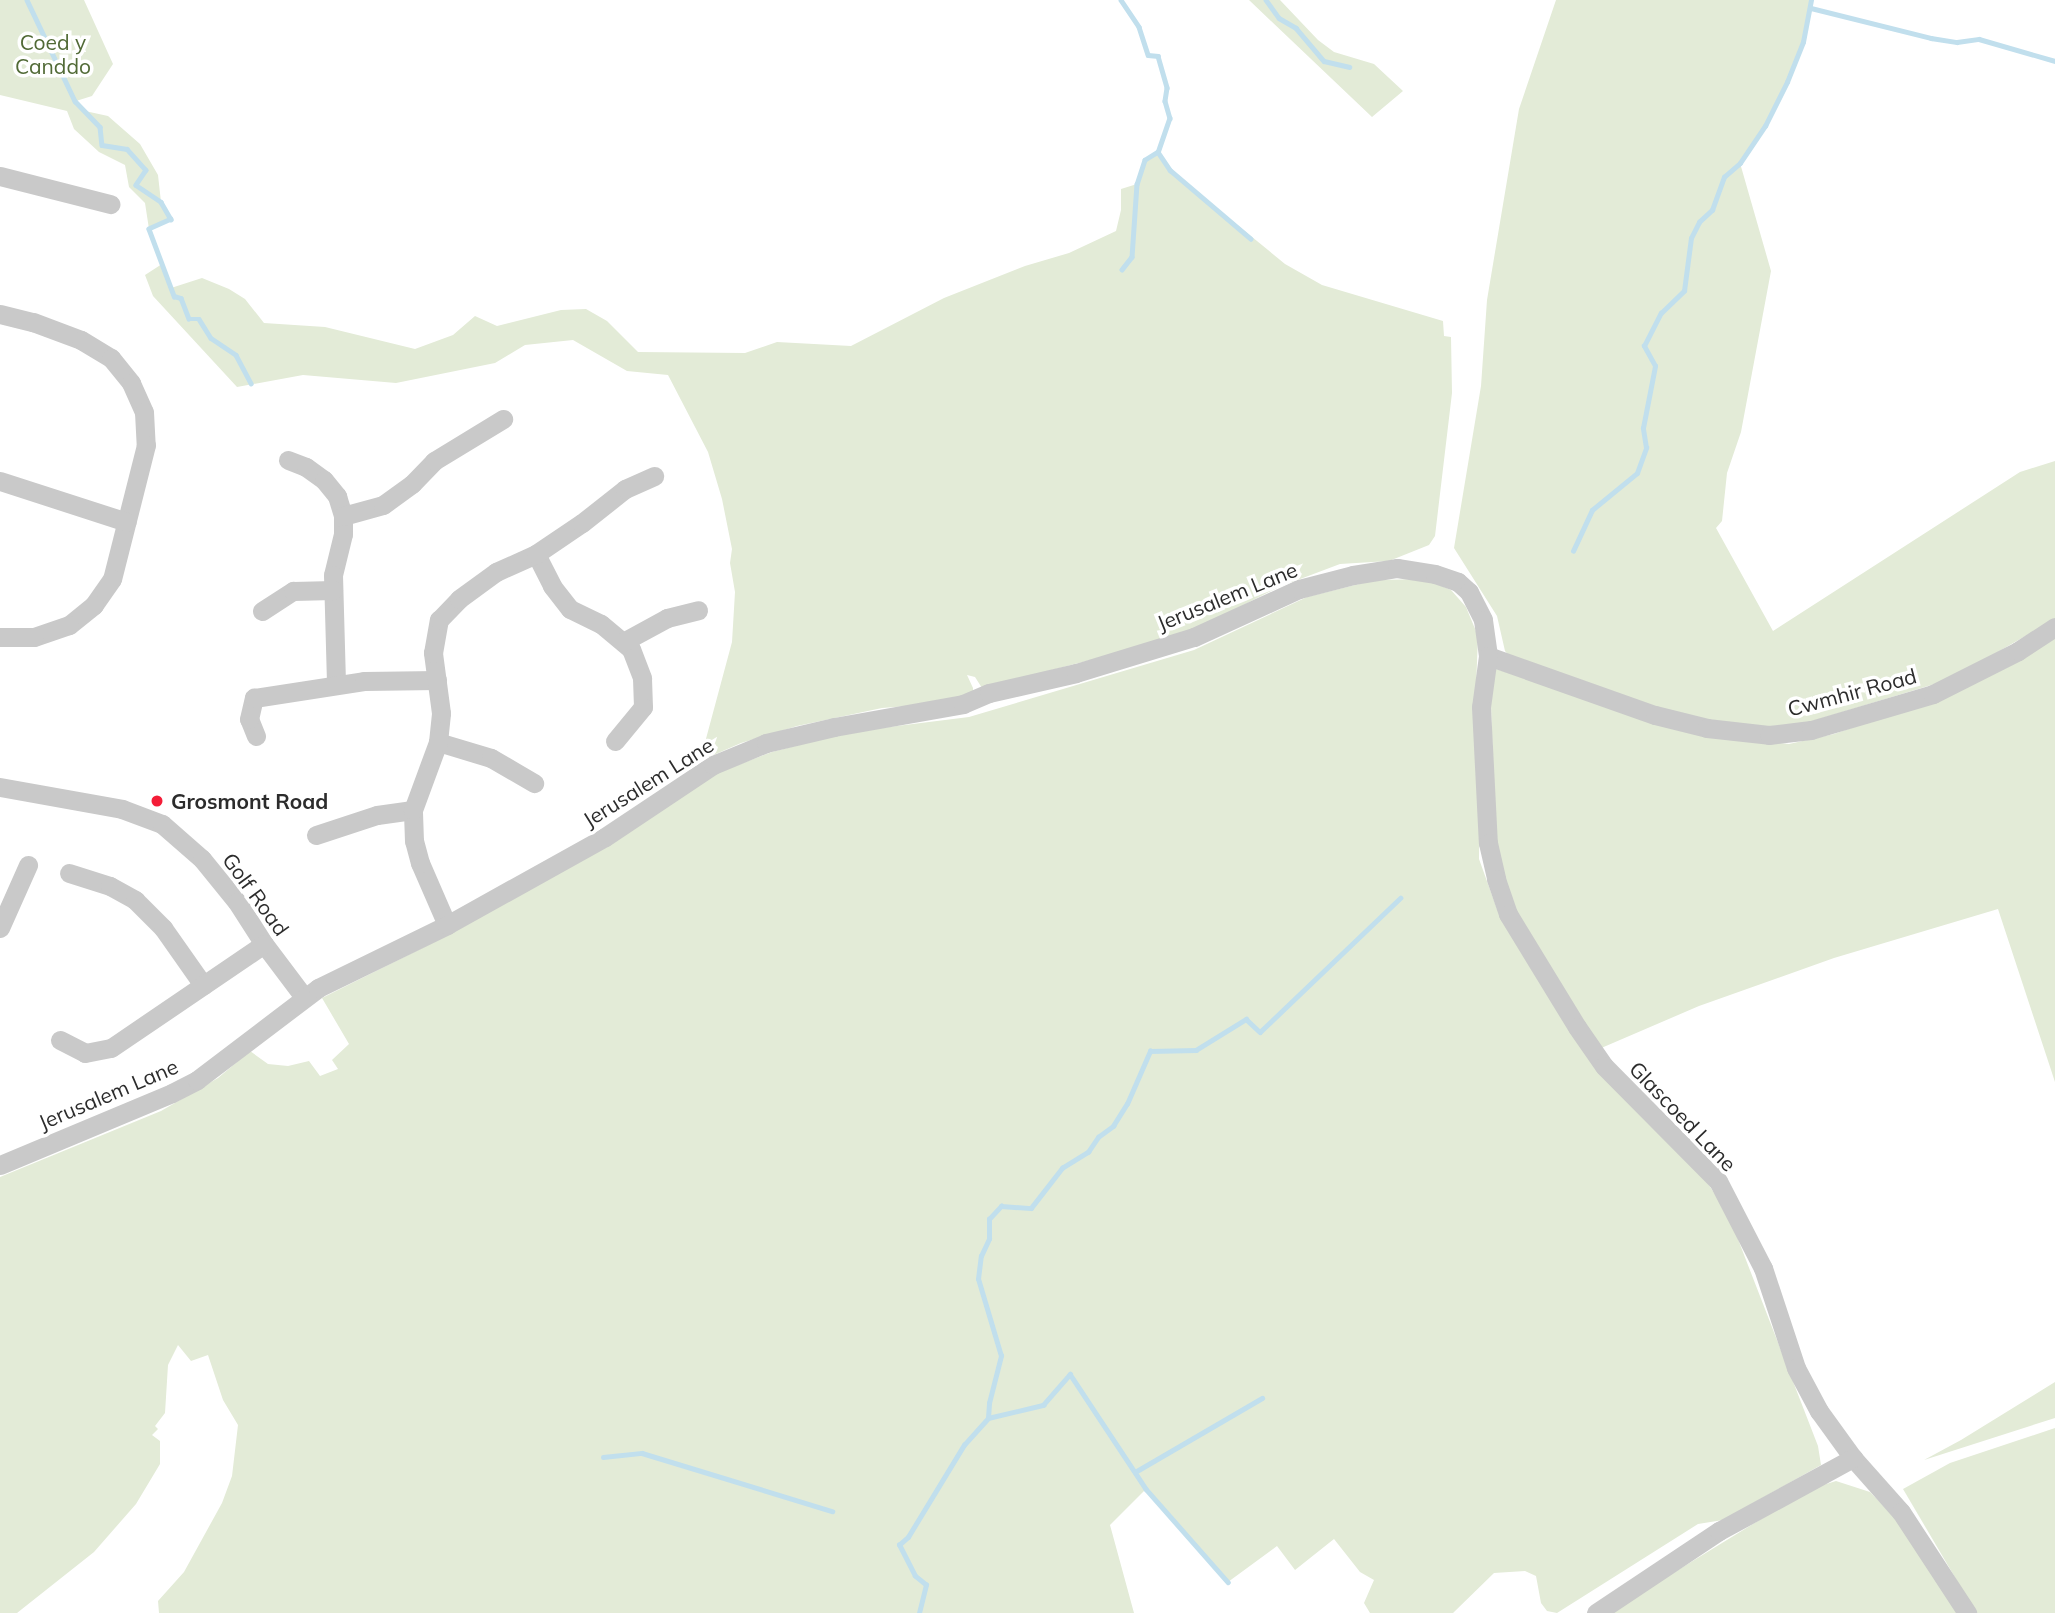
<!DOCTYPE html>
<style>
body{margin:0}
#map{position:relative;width:2055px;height:1613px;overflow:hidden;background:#fff;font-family:Mulish,sans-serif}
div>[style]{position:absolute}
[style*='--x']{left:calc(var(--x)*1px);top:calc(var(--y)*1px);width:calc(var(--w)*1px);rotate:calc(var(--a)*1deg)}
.green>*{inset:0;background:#e3ebd7}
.stream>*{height:4.5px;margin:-2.25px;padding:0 2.25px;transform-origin:2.25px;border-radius:2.25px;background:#c1dfed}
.minor>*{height:19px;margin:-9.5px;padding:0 9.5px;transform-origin:9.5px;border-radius:9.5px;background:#c9c9c9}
.dots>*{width:19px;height:19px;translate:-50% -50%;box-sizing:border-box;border:4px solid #fff;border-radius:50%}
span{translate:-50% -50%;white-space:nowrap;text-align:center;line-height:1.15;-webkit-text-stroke:7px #fff;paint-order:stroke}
.park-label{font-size:21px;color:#516a36}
.street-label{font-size:21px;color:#2c2c2c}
.poi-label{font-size:21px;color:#2c2c2c;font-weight:700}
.left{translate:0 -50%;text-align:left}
</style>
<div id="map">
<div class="green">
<i style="clip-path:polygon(0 0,84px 0,113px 64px,92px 96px,76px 101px,85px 111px,108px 116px,140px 144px,158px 175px,161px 202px,171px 219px,149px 229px,145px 203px,129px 187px,125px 165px,99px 152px,74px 129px,67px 111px,0 95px)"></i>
<i style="clip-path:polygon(1249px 0,1280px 0,1318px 40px,1334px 52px,1374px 64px,1403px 91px,1372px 117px)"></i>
<i style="clip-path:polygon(1556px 0,1811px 0,1803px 42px,1787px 82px,1765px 126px,1740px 163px,1771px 271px,1741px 432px,1727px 473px,1722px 521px,1716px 528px,1773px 631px,2020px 472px,2055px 461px,2055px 619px,1951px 679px,1803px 724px,1741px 728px,1643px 706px,1511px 658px,1505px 651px,1497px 616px,1454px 548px,1481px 386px,1487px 300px,1519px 109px)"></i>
<i style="clip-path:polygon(1158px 152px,1170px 170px,1285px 264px,1322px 285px,1443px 321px,1444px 336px,1451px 337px,1452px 393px,1435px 536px,1429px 545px,1389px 561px,1340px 564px,1279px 587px,1194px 630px,1152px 644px,982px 688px,975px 677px,967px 675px,973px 688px,973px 695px,934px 704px,882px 708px,797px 726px,741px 743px,700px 761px,732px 642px,735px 592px,730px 563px,732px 549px,722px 499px,708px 452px,668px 375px,627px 371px,573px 340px,525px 345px,495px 363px,396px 383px,303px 375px,237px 387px,153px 296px,145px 275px,162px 264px,171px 288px,202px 278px,229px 289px,245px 299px,264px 323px,325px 327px,415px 349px,453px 335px,475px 316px,497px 326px,561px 310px,586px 309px,607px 321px,638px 352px,745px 353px,777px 342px,851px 346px,944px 298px,1025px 266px,1069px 253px,1116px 231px,1121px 210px,1121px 189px,1137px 184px,1145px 160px)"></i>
<i style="clip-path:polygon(1425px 579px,1451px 590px,1466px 607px,1478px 636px,1475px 714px,1480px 763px,1479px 859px,1497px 909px,1544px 988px,1707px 1182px,1729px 1216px,1818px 1446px,1821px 1465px,1723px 1520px,1698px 1524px,1557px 1613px,1547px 1611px,1541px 1603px,1536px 1576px,1525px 1571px,1494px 1573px,1453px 1613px,1370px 1613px,1364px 1603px,1374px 1580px,1360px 1572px,1334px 1539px,1295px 1570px,1277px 1546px,1228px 1582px,1146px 1489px,1110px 1525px,1134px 1613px,159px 1613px,158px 1601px,184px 1572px,222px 1503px,232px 1476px,238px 1425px,223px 1400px,208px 1355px,191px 1361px,178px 1345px,168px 1365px,165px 1413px,155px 1426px,158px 1429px,152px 1435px,160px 1441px,160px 1464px,136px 1504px,94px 1552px,17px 1613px,0 1613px,0 1177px,161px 1111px,218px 1078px,250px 1051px,268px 1064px,288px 1066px,309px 1061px,320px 1076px,338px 1069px,332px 1060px,349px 1044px,322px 998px,434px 942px,696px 781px,772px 752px,849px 732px,969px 717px,1194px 650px,1307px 597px,1375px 580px)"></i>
<i style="clip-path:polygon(2055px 633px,2055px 1082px,1998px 909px,1834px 958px,1699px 1006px,1599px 1049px,1518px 915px,1496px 857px,1490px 675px,1496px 669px,1735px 738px,1789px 744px,1834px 734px,1934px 699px,2008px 667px)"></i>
<i style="clip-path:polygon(2055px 1382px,2055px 1418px,1924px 1460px,1961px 1440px)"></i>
<i style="clip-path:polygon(2055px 1428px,2055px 1613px,1976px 1613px,1903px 1489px,1950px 1463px)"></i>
<i style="clip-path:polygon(1836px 1481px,1870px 1492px,1897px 1520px,1957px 1613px,1608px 1613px,1810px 1489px)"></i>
</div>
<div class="stream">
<i style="--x:27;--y:0;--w:112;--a:64.6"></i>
<i style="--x:75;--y:101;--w:36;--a:46"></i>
<i style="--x:100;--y:127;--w:18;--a:84"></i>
<i style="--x:102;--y:145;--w:25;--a:9"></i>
<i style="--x:127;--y:149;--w:28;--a:48"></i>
<i style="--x:146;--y:170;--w:18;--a:124"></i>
<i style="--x:136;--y:185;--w:30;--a:34"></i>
<i style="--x:161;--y:202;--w:20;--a:60"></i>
<i style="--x:171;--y:219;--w:24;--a:156"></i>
<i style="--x:149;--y:229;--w:72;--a:69.5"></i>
<i style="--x:174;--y:296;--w:7;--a:16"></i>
<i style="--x:181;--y:298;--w:22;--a:69"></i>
<i style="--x:189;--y:319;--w:10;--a:0"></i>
<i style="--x:199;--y:319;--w:22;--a:58"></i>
<i style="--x:211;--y:338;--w:30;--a:34"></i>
<i style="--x:236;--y:355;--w:32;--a:62"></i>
<i style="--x:1121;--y:0;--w:32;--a:56"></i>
<i style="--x:1139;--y:27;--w:29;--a:72"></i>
<i style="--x:1148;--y:55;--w:10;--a:6"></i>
<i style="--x:1158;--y:56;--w:33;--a:74"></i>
<i style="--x:1167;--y:88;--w:13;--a:99"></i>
<i style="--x:1165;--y:101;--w:18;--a:74"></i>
<i style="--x:1170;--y:118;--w:36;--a:109"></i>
<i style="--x:1158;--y:152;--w:15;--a:148"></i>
<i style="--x:1145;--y:160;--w:25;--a:108"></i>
<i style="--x:1137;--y:184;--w:73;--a:93.9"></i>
<i style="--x:1132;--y:257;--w:16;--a:128"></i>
<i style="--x:1266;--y:0;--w:22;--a:54"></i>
<i style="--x:1279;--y:18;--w:20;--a:30"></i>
<i style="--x:1296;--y:28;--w:43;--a:49.7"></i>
<i style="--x:1324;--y:61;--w:26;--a:13"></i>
<i style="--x:1811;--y:8;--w:124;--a:14"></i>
<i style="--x:1931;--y:38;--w:26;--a:9"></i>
<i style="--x:1957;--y:42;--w:22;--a:-8"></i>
<i style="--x:1979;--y:39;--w:79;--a:16.1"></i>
<i style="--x:1158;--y:152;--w:22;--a:56"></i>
<i style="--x:1170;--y:170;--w:106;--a:40.4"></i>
<i style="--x:1573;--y:551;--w:45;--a:-65.1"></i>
<i style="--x:1592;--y:510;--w:58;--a:-39.4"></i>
<i style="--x:1637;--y:473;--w:27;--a:-70"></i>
<i style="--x:1646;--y:448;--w:20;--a:-99"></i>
<i style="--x:1643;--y:428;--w:63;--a:-79"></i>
<i style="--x:1655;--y:366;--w:23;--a:-119"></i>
<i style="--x:1644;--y:346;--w:37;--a:-63"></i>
<i style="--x:1661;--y:313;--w:32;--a:-44"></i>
<i style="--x:1684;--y:291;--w:53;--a:-82.5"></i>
<i style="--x:1691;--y:238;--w:18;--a:-63"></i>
<i style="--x:1699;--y:222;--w:18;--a:-43"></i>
<i style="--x:1712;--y:210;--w:35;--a:-70"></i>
<i style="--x:1724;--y:177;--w:21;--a:-41"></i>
<i style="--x:1740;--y:163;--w:45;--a:-56"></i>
<i style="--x:1765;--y:126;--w:49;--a:-63.4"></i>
<i style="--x:1787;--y:82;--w:43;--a:-68.2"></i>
<i style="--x:1803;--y:42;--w:43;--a:-79.2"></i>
<i style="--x:988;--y:1418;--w:57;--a:-13.3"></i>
<i style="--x:1043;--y:1405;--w:41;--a:-48.9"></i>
<i style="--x:1070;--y:1374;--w:138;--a:56.5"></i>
<i style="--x:1146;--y:1489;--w:124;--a:48.6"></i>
<i style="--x:603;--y:1457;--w:39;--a:-6"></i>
<i style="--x:642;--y:1453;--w:199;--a:17"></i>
<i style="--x:1135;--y:1472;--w:147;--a:-30.2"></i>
<i style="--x:919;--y:1613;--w:29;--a:-76"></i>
<i style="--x:926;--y:1585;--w:14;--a:-141"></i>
<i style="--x:915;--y:1576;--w:35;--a:-117"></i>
<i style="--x:899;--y:1545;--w:12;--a:-42"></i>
<i style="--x:908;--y:1537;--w:108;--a:-58.7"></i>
<i style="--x:964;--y:1445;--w:36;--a:-48"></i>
<i style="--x:988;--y:1418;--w:15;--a:-86"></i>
<i style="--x:989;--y:1403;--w:49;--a:-75.7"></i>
<i style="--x:1001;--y:1356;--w:80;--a:-106.6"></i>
<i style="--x:978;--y:1279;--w:23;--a:-83"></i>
<i style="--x:981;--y:1256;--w:19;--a:-65"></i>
<i style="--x:989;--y:1239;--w:20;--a:-90"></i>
<i style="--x:989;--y:1219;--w:18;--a:-47"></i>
<i style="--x:1001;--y:1206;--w:30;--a:4"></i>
<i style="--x:1031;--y:1208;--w:51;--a:-52.2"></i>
<i style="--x:1062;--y:1168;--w:31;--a:-32"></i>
<i style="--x:1088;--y:1152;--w:18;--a:-56"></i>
<i style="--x:1098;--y:1137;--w:19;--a:-36"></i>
<i style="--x:1113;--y:1126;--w:26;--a:-58"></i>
<i style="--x:1127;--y:1104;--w:58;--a:-66.5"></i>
<i style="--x:1150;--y:1051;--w:46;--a:-1.2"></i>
<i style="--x:1196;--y:1050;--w:59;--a:-31.8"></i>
<i style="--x:1246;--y:1019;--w:19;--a:43"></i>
<i style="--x:1260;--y:1032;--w:194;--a:-43.7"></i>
</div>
<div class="minor">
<i style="--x:0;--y:176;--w:114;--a:14.3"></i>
<i style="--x:0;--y:314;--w:34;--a:14"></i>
<i style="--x:33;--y:322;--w:51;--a:20.6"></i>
<i style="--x:81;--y:340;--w:35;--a:31"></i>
<i style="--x:111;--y:358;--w:32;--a:51"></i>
<i style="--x:131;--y:383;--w:32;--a:66"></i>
<i style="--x:144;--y:412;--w:33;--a:87"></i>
<i style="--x:146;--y:445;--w:138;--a:104.2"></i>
<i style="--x:112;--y:579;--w:32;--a:125"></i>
<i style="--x:94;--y:605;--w:32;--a:141"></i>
<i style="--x:69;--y:625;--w:37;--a:161"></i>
<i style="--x:34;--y:637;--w:34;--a:180"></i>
<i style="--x:288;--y:460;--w:19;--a:21"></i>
<i style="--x:306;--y:467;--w:22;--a:36"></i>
<i style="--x:324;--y:480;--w:21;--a:51"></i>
<i style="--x:337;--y:496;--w:21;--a:73"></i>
<i style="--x:343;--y:516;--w:18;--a:90"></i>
<i style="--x:343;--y:534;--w:42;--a:103.7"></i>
<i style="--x:333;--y:575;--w:110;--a:88.4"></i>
<i style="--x:0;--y:481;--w:133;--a:17.9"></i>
<i style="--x:343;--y:516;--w:41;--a:-15.4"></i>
<i style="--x:383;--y:505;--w:36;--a:-36"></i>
<i style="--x:412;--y:484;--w:32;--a:-46"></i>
<i style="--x:434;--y:461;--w:81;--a:-31.3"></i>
<i style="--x:536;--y:554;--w:36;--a:63"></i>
<i style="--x:552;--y:586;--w:29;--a:52"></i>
<i style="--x:570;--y:609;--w:34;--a:26"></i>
<i style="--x:601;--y:624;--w:39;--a:40"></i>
<i style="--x:631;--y:649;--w:31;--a:69"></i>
<i style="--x:642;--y:678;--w:29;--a:88"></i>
<i style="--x:643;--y:707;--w:44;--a:129.5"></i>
<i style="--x:262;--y:611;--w:37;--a:-33"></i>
<i style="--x:293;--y:591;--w:40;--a:-1.4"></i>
<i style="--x:623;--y:642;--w:50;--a:-28.6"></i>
<i style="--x:667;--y:618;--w:32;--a:-14"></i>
<i style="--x:1488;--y:656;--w:177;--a:19.5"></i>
<i style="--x:1655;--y:715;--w:54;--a:14"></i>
<i style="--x:1707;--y:728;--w:62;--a:6.4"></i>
<i style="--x:1769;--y:735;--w:42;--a:-6.8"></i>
<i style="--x:1811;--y:730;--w:127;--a:-16.4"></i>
<i style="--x:1933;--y:694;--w:95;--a:-26.8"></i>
<i style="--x:2018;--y:651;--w:44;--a:-33"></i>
<i style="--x:256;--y:736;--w:18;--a:-112"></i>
<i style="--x:249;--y:719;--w:22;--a:-77"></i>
<i style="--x:254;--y:698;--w:111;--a:-8.8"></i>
<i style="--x:364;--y:681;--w:73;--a:-0.8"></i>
<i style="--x:438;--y:742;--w:55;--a:16.8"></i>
<i style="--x:491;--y:758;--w:50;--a:30.2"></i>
<i style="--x:0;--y:787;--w:124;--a:10.2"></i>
<i style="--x:122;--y:809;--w:43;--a:20.6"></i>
<i style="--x:162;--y:824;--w:53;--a:41.2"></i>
<i style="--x:202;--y:859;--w:55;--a:50.9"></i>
<i style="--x:237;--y:902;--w:50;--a:57.3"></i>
<i style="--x:264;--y:944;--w:66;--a:53"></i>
<i style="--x:316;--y:835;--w:64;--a:-18.2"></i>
<i style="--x:377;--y:815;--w:36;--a:-8"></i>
<i style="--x:69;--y:873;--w:43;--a:17.6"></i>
<i style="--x:110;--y:886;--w:29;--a:29"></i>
<i style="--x:135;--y:900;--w:40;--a:45"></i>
<i style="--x:163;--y:928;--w:70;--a:54.9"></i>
<i style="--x:447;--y:925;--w:68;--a:-113.5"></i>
<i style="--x:420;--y:863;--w:23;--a:-105"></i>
<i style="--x:414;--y:841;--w:31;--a:-92"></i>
<i style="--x:413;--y:810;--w:72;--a:-69.8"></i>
<i style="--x:438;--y:742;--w:29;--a:-84"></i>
<i style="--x:441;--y:713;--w:61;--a:-97.6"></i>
<i style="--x:433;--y:653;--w:34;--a:-80"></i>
<i style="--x:439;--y:620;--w:29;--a:-46"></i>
<i style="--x:459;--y:599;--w:46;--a:-36.1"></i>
<i style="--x:496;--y:572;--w:44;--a:-24.2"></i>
<i style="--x:536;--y:554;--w:55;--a:-34"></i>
<i style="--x:582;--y:523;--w:55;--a:-38.3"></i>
<i style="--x:625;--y:489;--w:32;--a:-24"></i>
<i style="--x:0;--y:928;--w:69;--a:-66"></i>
<i style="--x:60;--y:1040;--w:28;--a:27"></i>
<i style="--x:85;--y:1053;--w:26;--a:-11"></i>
<i style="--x:111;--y:1048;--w:185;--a:-34.2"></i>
<i style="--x:0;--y:1165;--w:186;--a:-22.7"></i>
<i style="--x:172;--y:1093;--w:28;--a:-27"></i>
<i style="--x:197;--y:1080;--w:152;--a:-37.2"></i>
<i style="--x:318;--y:988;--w:144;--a:-26"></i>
<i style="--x:447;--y:925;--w:181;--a:-29.1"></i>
<i style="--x:605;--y:837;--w:130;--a:-33.7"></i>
<i style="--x:713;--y:765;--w:57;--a:-22.5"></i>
<i style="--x:766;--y:743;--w:70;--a:-13.2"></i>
<i style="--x:834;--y:727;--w:131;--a:-10.1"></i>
<i style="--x:963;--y:704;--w:28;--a:-23"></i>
<i style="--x:989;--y:693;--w:89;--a:-12.9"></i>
<i style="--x:1076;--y:673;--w:123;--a:-17"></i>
<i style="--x:1194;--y:637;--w:115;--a:-24.6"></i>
<i style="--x:1299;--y:589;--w:56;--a:-14.5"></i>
<i style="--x:1353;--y:575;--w:45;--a:-9"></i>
<i style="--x:1397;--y:568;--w:38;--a:9"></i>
<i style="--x:1435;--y:574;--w:24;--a:19"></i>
<i style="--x:1458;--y:582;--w:15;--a:42"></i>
<i style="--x:1469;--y:592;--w:31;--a:63"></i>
<i style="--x:1483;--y:620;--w:36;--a:82"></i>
<i style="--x:1488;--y:656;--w:51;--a:97.8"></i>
<i style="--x:1481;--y:707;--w:136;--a:87.1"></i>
<i style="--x:1488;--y:843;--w:37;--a:77"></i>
<i style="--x:1496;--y:879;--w:37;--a:71"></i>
<i style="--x:1508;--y:914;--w:132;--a:58.6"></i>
<i style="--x:1577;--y:1027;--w:47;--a:55.3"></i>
<i style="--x:1604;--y:1066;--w:162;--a:45.3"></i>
<i style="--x:1718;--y:1181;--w:98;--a:62.7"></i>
<i style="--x:1763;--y:1268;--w:105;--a:71.7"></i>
<i style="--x:1796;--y:1368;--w:49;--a:61.9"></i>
<i style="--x:1819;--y:1411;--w:58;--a:54.1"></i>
<i style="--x:1853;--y:1458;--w:72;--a:48.4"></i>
<i style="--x:1901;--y:1512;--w:121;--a:56.8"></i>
<i style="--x:1596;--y:1613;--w:148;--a:-33.7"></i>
<i style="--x:1719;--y:1531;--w:153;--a:-28.6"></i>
</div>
<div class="dots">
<i style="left:157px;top:801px;background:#f41d38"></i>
</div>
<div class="park-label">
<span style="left:53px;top:54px">Coed y<br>Canddo</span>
</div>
<div class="street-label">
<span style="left:1227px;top:596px;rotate:-22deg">Jerusalem Lane</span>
<span style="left:1852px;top:692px;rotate:-15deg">Cwmhir Road</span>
<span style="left:648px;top:782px;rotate:-32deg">Jerusalem Lane</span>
<span style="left:256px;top:894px;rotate:54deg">Golf Road</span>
<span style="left:108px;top:1094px;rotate:-23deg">Jerusalem Lane</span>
<span style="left:1683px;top:1116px;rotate:46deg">Glascoed Lane</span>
</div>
<div class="poi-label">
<span class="left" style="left:171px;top:801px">Grosmont Road</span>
</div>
</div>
